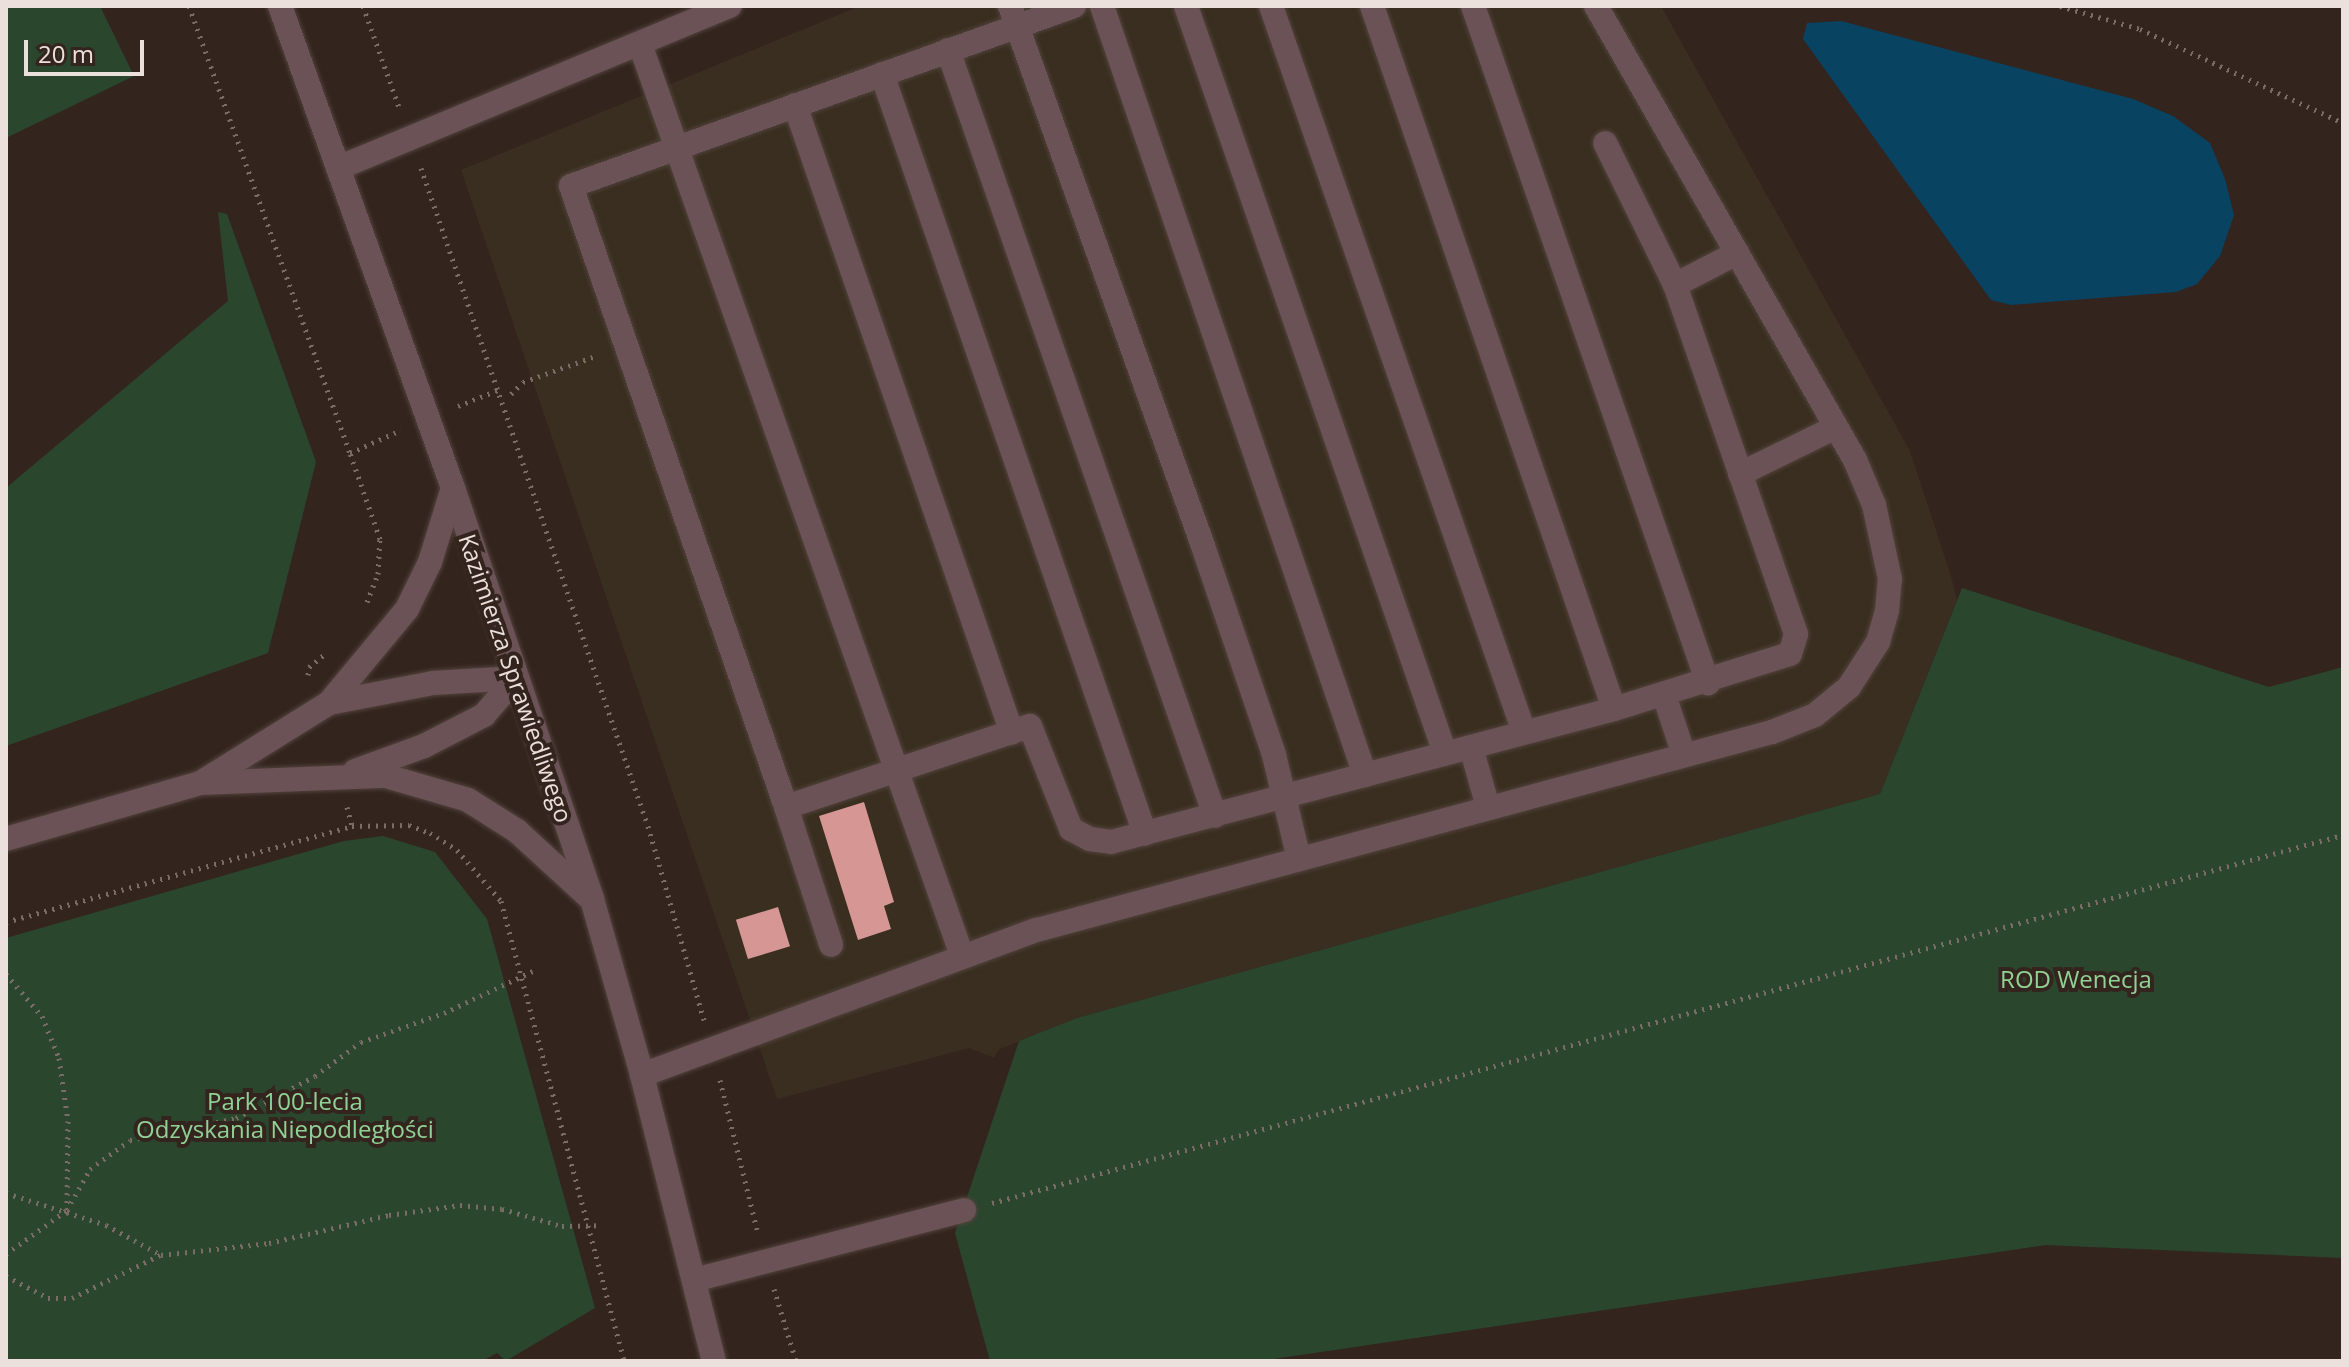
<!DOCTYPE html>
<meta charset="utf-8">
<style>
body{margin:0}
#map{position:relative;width:2349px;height:1367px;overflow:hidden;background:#34241e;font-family:"Open Sans",sans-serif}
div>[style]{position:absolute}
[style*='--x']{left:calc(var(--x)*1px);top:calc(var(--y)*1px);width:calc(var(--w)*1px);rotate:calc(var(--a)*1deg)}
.commercial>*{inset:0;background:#392e1f}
.green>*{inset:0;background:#2a462d}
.water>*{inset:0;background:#094362}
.building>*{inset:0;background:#d59694;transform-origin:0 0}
.path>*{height:5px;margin-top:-2.5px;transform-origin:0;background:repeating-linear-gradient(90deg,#7a6c66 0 2px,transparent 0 8px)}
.roads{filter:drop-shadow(0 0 2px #51423c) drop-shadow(0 0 2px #51423c)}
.minor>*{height:24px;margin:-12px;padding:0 12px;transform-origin:12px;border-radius:12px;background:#6b5256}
span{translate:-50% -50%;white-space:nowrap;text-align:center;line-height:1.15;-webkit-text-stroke:8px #34241e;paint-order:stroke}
.street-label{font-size:24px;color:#ebe0dc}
.park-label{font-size:24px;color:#90d195}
.frame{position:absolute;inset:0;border:8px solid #ebe0dc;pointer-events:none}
.scale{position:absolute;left:24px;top:40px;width:120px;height:36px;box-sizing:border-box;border:4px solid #ebe0dc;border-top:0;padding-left:10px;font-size:24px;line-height:28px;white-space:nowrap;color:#ebe0dc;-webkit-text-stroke:6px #34241e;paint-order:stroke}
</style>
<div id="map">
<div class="commercial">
<i style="clip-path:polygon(860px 6px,1661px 6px,1910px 451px,1951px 576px,1957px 600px,1880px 794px,1077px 1018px,998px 1050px,994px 1058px,969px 1048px,777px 1099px,461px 170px)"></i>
</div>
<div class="green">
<i style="clip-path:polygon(6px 6px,100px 6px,134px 76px,6px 138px)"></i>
<i style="clip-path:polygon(218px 212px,227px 214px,316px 462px,268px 653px,6px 746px,6px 488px,228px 301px)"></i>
<i style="clip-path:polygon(1962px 588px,2269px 687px,2343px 667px,2343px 1258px,2046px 1245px,1259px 1361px,990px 1361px,955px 1233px,1019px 1041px,1077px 1018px,1880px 794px)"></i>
<i style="clip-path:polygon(383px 836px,435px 852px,487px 919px,595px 1308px,506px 1361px,497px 1353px,482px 1361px,6px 1361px,6px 938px,344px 841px)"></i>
</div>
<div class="water">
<i style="clip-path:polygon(1841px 21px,2133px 99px,2173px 116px,2210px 143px,2225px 179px,2234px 215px,2220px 256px,2197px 284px,2176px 292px,2011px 305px,1991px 300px,1803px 39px,1807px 23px)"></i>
</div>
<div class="building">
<i style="clip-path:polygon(864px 802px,894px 902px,884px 906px,891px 929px,858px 940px,819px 816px)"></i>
<i style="left:778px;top:907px;width:41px;height:44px;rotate:73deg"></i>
</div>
<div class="path">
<i style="--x:189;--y:6;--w:475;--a:70.2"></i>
<i style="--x:363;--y:6;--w:110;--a:70.4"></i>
<i style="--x:2060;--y:6;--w:83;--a:16"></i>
<i style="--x:2140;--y:29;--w:224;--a:24.8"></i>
<i style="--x:421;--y:168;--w:696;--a:70.97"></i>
<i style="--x:648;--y:826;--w:202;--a:73.9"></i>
<i style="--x:511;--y:394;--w:17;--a:-45"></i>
<i style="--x:523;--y:382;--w:77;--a:-19.6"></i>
<i style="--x:458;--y:406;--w:43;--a:-21.8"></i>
<i style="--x:367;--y:602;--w:30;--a:-69"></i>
<i style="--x:378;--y:574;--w:35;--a:-87"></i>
<i style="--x:380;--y:539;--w:91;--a:-109.2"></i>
<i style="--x:350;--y:453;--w:56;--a:-24.3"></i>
<i style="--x:308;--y:675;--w:8;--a:-83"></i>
<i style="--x:309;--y:667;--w:22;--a:-39"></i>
<i style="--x:347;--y:807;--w:20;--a:75"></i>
<i style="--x:352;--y:826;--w:57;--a:-1"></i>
<i style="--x:409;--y:825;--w:22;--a:21"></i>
<i style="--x:430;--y:833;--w:32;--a:32"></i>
<i style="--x:457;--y:850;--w:67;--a:49.2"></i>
<i style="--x:501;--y:901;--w:476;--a:75"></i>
<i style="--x:6;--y:922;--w:359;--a:-15.5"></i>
<i style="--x:6;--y:974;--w:55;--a:49.4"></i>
<i style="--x:42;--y:1016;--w:45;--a:68"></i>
<i style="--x:59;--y:1058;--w:64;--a:81.9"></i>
<i style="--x:68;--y:1121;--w:88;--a:90.7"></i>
<i style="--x:720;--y:1080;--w:154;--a:76.1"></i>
<i style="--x:6;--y:1193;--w:105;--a:17.7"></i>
<i style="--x:106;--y:1225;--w:63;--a:28.6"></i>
<i style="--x:161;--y:1255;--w:109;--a:-6.3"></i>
<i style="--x:269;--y:1243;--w:123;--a:-13.1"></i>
<i style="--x:389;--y:1215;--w:72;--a:-8"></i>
<i style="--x:460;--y:1205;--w:42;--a:5.4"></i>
<i style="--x:502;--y:1209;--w:62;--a:15.8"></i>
<i style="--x:562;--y:1226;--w:39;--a:-1"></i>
<i style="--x:992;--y:1203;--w:1400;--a:-15.24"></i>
<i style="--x:6;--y:1254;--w:75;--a:-35.8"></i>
<i style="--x:67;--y:1210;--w:47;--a:-60.7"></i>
<i style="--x:90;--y:1169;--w:49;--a:-35.9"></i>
<i style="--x:130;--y:1140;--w:108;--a:-11.7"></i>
<i style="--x:236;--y:1118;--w:89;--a:-28"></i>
<i style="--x:315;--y:1076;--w:57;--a:-36.5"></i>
<i style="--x:361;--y:1042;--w:88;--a:-19.3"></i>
<i style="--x:444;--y:1013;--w:98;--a:-25.3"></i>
<i style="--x:6;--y:1276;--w:47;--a:27.6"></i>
<i style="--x:48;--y:1298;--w:24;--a:0"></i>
<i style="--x:72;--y:1298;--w:98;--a:-26"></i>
<i style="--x:774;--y:1289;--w:75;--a:73"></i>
</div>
<div class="roads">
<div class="minor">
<i style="--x:280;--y:6;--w:512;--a:70.26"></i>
<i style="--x:453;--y:488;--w:434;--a:71.3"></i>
<i style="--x:592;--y:899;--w:183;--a:74.1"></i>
<i style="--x:642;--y:1075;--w:295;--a:75.9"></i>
<i style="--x:1010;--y:6;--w:573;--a:70.33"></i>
<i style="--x:1203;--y:546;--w:221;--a:71.2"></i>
<i style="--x:1274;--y:755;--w:107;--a:76.5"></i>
<i style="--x:1074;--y:6;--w:534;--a:160.31"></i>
<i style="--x:571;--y:186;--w:657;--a:70.9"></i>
<i style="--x:786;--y:807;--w:257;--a:-18.4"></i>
<i style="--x:1030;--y:726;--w:111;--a:68.3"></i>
<i style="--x:1071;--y:829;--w:21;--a:28"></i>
<i style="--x:1090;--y:839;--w:21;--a:8"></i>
<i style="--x:1111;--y:842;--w:520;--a:-14.81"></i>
<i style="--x:1614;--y:709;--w:184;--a:-17.4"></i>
<i style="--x:1790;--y:654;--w:21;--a:-73"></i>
<i style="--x:1796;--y:634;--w:369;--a:-109.1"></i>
<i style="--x:1675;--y:285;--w:158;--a:-116.2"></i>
<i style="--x:1102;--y:6;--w:813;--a:71.12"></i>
<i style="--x:1186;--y:6;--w:791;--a:70.88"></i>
<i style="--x:1271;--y:6;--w:769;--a:70.79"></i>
<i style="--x:1372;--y:6;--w:743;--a:71"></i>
<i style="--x:1473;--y:6;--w:717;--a:70.86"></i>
<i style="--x:640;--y:44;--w:967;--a:70.55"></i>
<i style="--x:948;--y:50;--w:811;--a:70.78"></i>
<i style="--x:882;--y:74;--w:804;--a:70.91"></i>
<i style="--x:795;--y:105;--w:664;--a:70.94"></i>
<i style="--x:338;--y:168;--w:424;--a:-22.5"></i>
<i style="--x:1675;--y:285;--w:70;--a:-27.3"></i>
<i style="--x:1740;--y:474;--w:107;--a:-26.1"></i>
<i style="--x:1664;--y:695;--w:63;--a:71.6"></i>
<i style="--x:329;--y:703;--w:122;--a:-50.3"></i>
<i style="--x:407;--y:609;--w:52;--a:-63.9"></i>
<i style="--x:430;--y:562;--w:74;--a:-72.8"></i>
<i style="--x:1471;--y:747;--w:62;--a:74.2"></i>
<i style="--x:355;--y:771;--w:73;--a:-19.9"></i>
<i style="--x:424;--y:746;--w:68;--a:-27.3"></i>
<i style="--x:484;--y:715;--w:49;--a:-49.1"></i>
<i style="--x:202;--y:782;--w:150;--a:-31.9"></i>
<i style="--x:329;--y:703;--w:106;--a:-10.9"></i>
<i style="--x:433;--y:683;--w:83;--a:-3.4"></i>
<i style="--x:786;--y:807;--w:145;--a:71.9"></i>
<i style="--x:6;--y:839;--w:202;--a:-16.1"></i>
<i style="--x:200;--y:783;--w:186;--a:-2.2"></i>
<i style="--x:386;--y:776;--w:85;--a:16.3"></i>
<i style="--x:468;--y:800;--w:58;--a:32.3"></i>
<i style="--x:517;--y:831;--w:98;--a:42.5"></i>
<i style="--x:642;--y:1075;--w:421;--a:-20.2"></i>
<i style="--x:1037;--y:930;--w:761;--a:-15.08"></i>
<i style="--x:1772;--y:732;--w:46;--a:-21.6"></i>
<i style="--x:1815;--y:715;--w:44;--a:-39.5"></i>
<i style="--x:1849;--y:687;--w:54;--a:-57.2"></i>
<i style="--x:1878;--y:642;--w:32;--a:-74"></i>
<i style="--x:1887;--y:611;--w:32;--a:-85"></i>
<i style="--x:1890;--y:579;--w:76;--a:-102.2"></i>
<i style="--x:1874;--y:505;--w:49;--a:-112.9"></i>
<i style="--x:1855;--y:460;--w:523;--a:-119.7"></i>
<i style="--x:694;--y:1280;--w:279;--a:-14.5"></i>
</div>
</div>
<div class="street-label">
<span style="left:516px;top:678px;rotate:71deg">Kazimierza Sprawiedliwego</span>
</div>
<div class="park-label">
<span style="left:2076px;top:979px">ROD Wenecja</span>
<span style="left:285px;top:1115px">Park 100-lecia<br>Odzyskania Niepodległości</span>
</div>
<div class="frame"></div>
<div class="scale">20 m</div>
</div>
